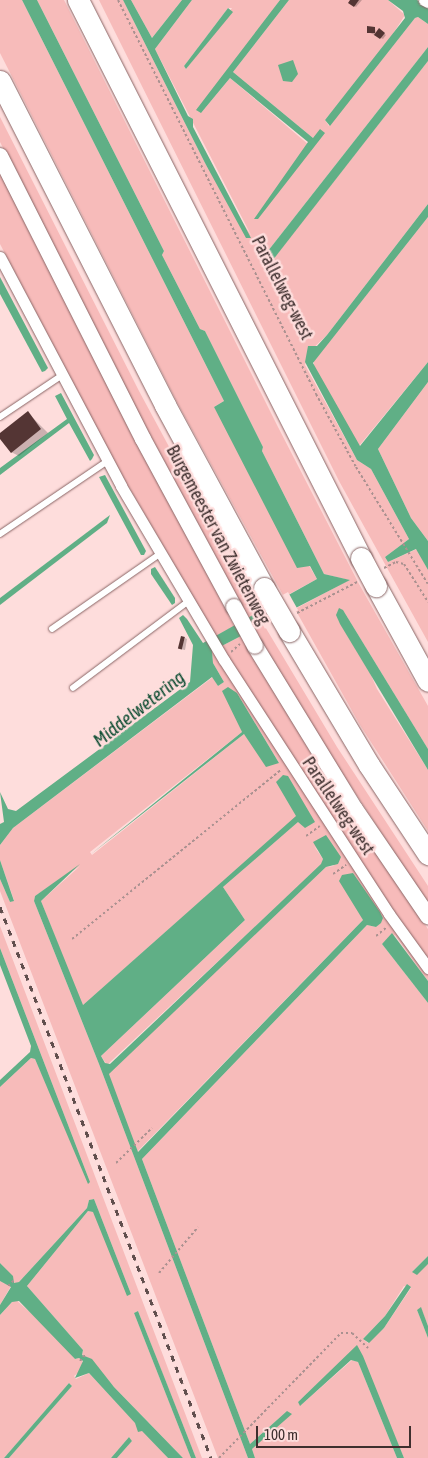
<!DOCTYPE html>
<style>
body{margin:0}
#map{position:relative;width:428px;height:1458px;overflow:hidden;background:#fedddc;font-family:"Asap Condensed",sans-serif}
div>[style]{position:absolute}
[style*='--x']{left:calc(var(--x)*1px);top:calc(var(--y)*1px);width:calc(var(--w)*1px);rotate:calc(var(--a)*1deg)}
.green>*{inset:0;background:#f7bbba}
.water>*{inset:0;background:#60af86}
.pier>*{inset:0;background:#fedddc;transform-origin:0 0}
.shadow>*{inset:0;background:#0003}
.building>*{inset:0;background:#543534;transform-origin:0 0}
.path>*{height:2px;margin-top:-1px;transform-origin:0;background:repeating-linear-gradient(90deg,#aa9190 0 2.5px,transparent 0 5px)}
.roads{filter:drop-shadow(0 0 1px #8a6666) drop-shadow(0 0 1px #8a6666)}
.service>*{height:5.5px;margin:-2.75px;padding:0 2.75px;transform-origin:2.75px;border-radius:2.75px;background:#fff}
.minor>*{height:11px;margin:-5.5px;padding:0 5.5px;transform-origin:5.5px;border-radius:5.5px;background:#fff}
.secondary>*{height:16px;margin:-8px;padding:0 8px;transform-origin:8px;border-radius:8px;background:#fff}
.motorway>*{height:21px;margin:-10.5px;padding:0 10.5px;transform-origin:10.5px;border-radius:10.5px;background:#fff}
.rail>*{height:3px;margin-top:-1.5px;transform-origin:0;background:repeating-linear-gradient(90deg,#614f4e 0 6px,transparent 0 12px)}
.bridges{filter:drop-shadow(0 0 1px #8a6666) drop-shadow(0 0 1px #8a6666)}
.secondary-bridge>*{height:16px;margin:-8px;padding:0 8px;transform-origin:8px;border-radius:8px;background:#fff}
.motorway-bridge>*{height:21px;margin:-10.5px;padding:0 10.5px;transform-origin:10.5px;border-radius:10.5px;background:#fff}
span{translate:-50% -50%;white-space:nowrap;text-align:center;line-height:1.15;-webkit-text-stroke:5px #fedddc;paint-order:stroke}
.street-label{font-size:18px;color:#3e2f2e}
.water-label{font-size:19px;color:#0b4b30;font-style:italic}
.scale{position:absolute;left:256px;top:1426px;width:155px;height:22px;box-sizing:border-box;border:2px solid #3e2f2e;border-top:0;padding-left:6px;font-size:15px;line-height:18px;white-space:nowrap;color:#3e2f2e;-webkit-text-stroke:4px #fedddc;paint-order:stroke}
</style>
<div id="map">
<div class="green">
<i style="clip-path:polygon(0 0,22px 0,224px 401px,214px 407px,317px 579px,284px 597px,178px 404px,0 53px)"></i>
<i style="clip-path:polygon(37px 0,64px 0,278px 427px,359px 584px,428px 706px,428px 749px,343px 610px,377px 689px,428px 770px,428px 831px,360px 725px,295px 609px,349px 580px,324px 574px,262px 451px,263px 447px,205px 331px,200px 329px,162px 255px,164px 251px)"></i>
<i style="clip-path:polygon(evenodd,99px 0,123px 0,205px 163px,252px 237px,155px 49px,192px 0,280px 0,201px 113px,230px 78px,309px 145px,324px 133px,313px 138px,233px 72px,289px 0,388px 0,405px 15px,387px 43px,325px 120px,329px 126px,415px 18px,418px 17px,428px 24px,428px 47px,264px 256px,269px 264px,428px 61px,428px 204px,327px 335px,309px 352px,305px 365px,357px 460px,371px 469px,409px 539px,385px 557px,388px 562px,417px 549px,428px 570px,428px 642px,339px 481px,99px 0,228px 8px,232px 8px,186px 69px,184px 66px,228px 8px)"></i>
<i style="clip-path:polygon(131px 0,182px 0,152px 38px)"></i>
<i style="clip-path:polygon(0 117px,139px 391px,258px 612px,249px 618px,112px 364px,0 142px)"></i>
<i style="clip-path:polygon(0 171px,234px 626px,216px 636px,120px 472px,0 244px)"></i>
<i style="clip-path:polygon(428px 217px,428px 362px,359px 446px,314px 367px,314px 361px)"></i>
<i style="clip-path:polygon(428px 382px,428px 541px,411px 518px,378px 449px)"></i>
<i style="clip-path:polygon(264px 625px,337px 747px,428px 886px,428px 904px,308px 721px,255px 629px)"></i>
<i style="clip-path:polygon(evenodd,241px 636px,327px 780px,428px 929px,428px 981px,395px 935px,382px 944px,428px 1003px,428px 1256px,412px 1272px,428px 1264px,428px 1326px,421px 1308px,417px 1310px,428px 1338px,428px 1458px,404px 1458px,357px 1346px,298px 1402px,301px 1405px,352px 1360px,358px 1362px,397px 1458px,255px 1458px,252px 1449px,287px 1411px,250px 1444px,142px 1159px,367px 925px,376px 927px,383px 918px,353px 873px,363px 920px,137px 1152px,108px 1074px,326px 867px,334px 866px,314px 846px,323px 859px,322px 864px,107px 1065px,101px 1056px,245px 920px,223px 887px,299px 821px,305px 828px,276px 782px,297px 816px,82px 1006px,41px 901px,80px 866px,35px 896px,34px 901px,99px 1064px,248px 1458px,218px 1458px,0 891px,0 879px,10px 902px,14px 900px,0 860px,0 845px,13px 828px,213px 677px,218px 686px,224px 682px,213px 663px,212px 651px,241px 636px,237px 693px,279px 763px,244px 734px,92px 855px,90px 852px,242px 732px,236px 716px,237px 693px,241px 636px,404px 1286px,411px 1288px,384px 1328px,368px 1343px,363px 1339px,385px 1316px,404px 1286px)"></i>
<i style="clip-path:polygon(0 926px,202px 1458px,196px 1458px,138px 1311px,134px 1313px,191px 1458px,183px 1458px,114px 1387px,92px 1360px,82px 1355px,83px 1350px,27px 1286px,88px 1211px,94px 1212px,131px 1294px,94px 1199px,89px 1200px,87px 1208px,19px 1282px,14px 1284px,12px 1276px,0 1263px,0 1087px,31px 1058px,35px 1059px,90px 1182px,0 948px)"></i>
<i style="clip-path:polygon(0 1281px,11px 1286px,0 1305px)"></i>
<i style="clip-path:polygon(15px 1299px,50px 1330px,75px 1359px,79px 1358px,83px 1362px,82px 1370px,74px 1376px,76px 1379px,89px 1373px,168px 1458px,117px 1458px,132px 1441px,129px 1437px,111px 1458px,9px 1458px,72px 1386px,69px 1383px,4px 1458px,0 1458px,0 1315px)"></i>
</div>
<div class="water">
<i style="clip-path:polygon(22px 0,37px 0,164px 251px,162px 255px,200px 329px,205px 331px,263px 447px,262px 451px,324px 574px,350px 580px,212px 651px,213px 663px,224px 682px,218px 686px,212px 677px,13px 828px,0 845px,0 824px,4px 822px,0 792px,8px 809px,16px 811px,190px 682px,193px 645px,179px 618px,183px 615px,187px 619px,203px 643px,317px 579px,310px 566px,297px 568px,214px 407px,224px 401px)"></i>
<i style="clip-path:polygon(123px 0,131px 0,152px 38px,182px 0,192px 0,155px 49px,188px 116px,193px 119px,193px 127px,251px 238px,246px 238px,205px 163px)"></i>
<i style="clip-path:polygon(280px 0,289px 0,233px 72px,313px 138px,320px 129px,325px 133px,258px 219px,254px 219px,308px 142px,230px 78px,201px 113px,196px 110px)"></i>
<i style="clip-path:polygon(388px 0,417px 0,428px 7px,428px 24px,418px 17px,415px 18px,330px 126px,325px 120px,405px 18px,403px 11px)"></i>
<i style="clip-path:polygon(228px 8px,233px 12px,186px 69px,184px 66px)"></i>
<i style="clip-path:polygon(428px 47px,428px 61px,269px 265px,264px 256px)"></i>
<i style="clip-path:polygon(293px 60px,298px 74px,292px 82px,283px 81px,278px 65px)"></i>
<i style="clip-path:polygon(428px 204px,428px 217px,313px 363px,360px 446px,428px 362px,428px 382px,378px 449px,411px 518px,428px 541px,428px 570px,416px 549px,388px 562px,385px 557px,409px 539px,371px 469px,357px 460px,305px 362px,308px 346px,317px 346px,327px 335px)"></i>
<i style="clip-path:polygon(0 277px,48px 368px,45px 371px,42px 372px,0 294px)"></i>
<i style="clip-path:polygon(61px 393px,94px 455px,92px 459px,90px 461px,69px 423px,0 475px,0 468px,67px 419px,55px 396px)"></i>
<i style="clip-path:polygon(105px 475px,146px 551px,144px 555px,141px 555px,99px 477px)"></i>
<i style="clip-path:polygon(110px 515px,107px 523px,0 605px,0 598px)"></i>
<i style="clip-path:polygon(155px 567px,175px 598px,175px 603px,172px 605px,151px 574px,151px 569px)"></i>
<i style="clip-path:polygon(339px 608px,343px 610px,428px 749px,428px 770px,340px 624px,336px 615px)"></i>
<i style="clip-path:polygon(228px 687px,237px 693px,279px 763px,266px 767px,244px 734px,90px 855px,242px 732px,222px 691px)"></i>
<i style="clip-path:polygon(283px 775px,288px 776px,315px 822px,305px 828px,298px 822px,223px 887px,245px 920px,101px 1056px,105px 1063px,110px 1064px,321px 864px,323px 859px,313px 842px,326px 835px,341px 857px,338px 864px,326px 867px,109px 1074px,138px 1152px,363px 920px,339px 881px,342px 875px,353px 873px,380px 912px,383px 918px,381px 923px,376px 927px,367px 925px,142px 1159px,250px 1444px,287px 1411px,292px 1414px,252px 1449px,255px 1458px,248px 1458px,99px 1064px,34px 901px,35px 896px,80px 864px,41px 901px,83px 1005px,296px 816px,276px 782px)"></i>
<i style="clip-path:polygon(0 860px,14px 901px,10px 902px,0 879px)"></i>
<i style="clip-path:polygon(392px 933px,428px 981px,428px 1003px,382px 944px)"></i>
<i style="clip-path:polygon(0 948px,90px 1182px,88px 1184px,35px 1059px,31px 1058px,0 1087px,0 1080px,30px 1052px,31px 1046px,0 965px)"></i>
<i style="clip-path:polygon(94px 1199px,131px 1294px,127px 1296px,93px 1212px,88px 1211px,27px 1286px,83px 1350px,82px 1355px,92px 1359px,114px 1387px,183px 1458px,168px 1458px,142px 1431px,138px 1432px,135px 1423px,89px 1373px,75px 1378px,83px 1361px,79px 1358px,75px 1359px,19px 1301px,12px 1302px,0 1315px,0 1305px,11px 1287px,0 1281px,0 1263px,13px 1276px,14px 1283px,19px 1282px,87px 1208px,89px 1200px)"></i>
<i style="clip-path:polygon(428px 1256px,428px 1264px,417px 1275px,412px 1272px)"></i>
<i style="clip-path:polygon(407px 1284px,411px 1287px,384px 1328px,369px 1343px,363px 1339px,385px 1316px)"></i>
<i style="clip-path:polygon(421px 1307px,428px 1326px,428px 1338px,417px 1310px)"></i>
<i style="clip-path:polygon(138px 1311px,165px 1379px,196px 1458px,191px 1458px,134px 1313px)"></i>
<i style="clip-path:polygon(357px 1345px,363px 1356px,404px 1458px,397px 1458px,358px 1362px,351px 1360px,300px 1406px,298px 1402px)"></i>
<i style="clip-path:polygon(69px 1383px,72px 1386px,9px 1458px,4px 1458px)"></i>
<i style="clip-path:polygon(129px 1437px,132px 1441px,117px 1458px,111px 1458px)"></i>
</div>
<div class="pier">
<i style="left:288px;top:592px;width:21px;height:38px;rotate:61deg"></i>
</div>
<div class="shadow">
<i style="clip-path:polygon(351px 0,362px 0,356px 7px,349px 2px)"></i>
<i style="clip-path:polygon(375px 28px,376px 34px,379px 30px,386px 35px,383px 39px,368px 32px)"></i>
<i style="clip-path:polygon(28px 413px,48px 433px,19px 456px,11px 452px,0 434px)"></i>
<i style="clip-path:polygon(185px 638px,187px 639px,185px 650px,180px 649px)"></i>
</div>
<div class="building">
<i style="clip-path:polygon(350px 0,359px 0,354px 7px,348px 3px)"></i>
<i style="clip-path:polygon(367px 26px,375px 27px,375px 33px,367px 33px)"></i>
<i style="clip-path:polygon(379px 28px,385px 33px,380px 39px,374px 35px)"></i>
<i style="clip-path:polygon(28px 411px,41px 429px,11px 453px,0 439px,0 433px)"></i>
<i style="left:181px;top:636px;width:4px;height:13px;rotate:14deg"></i>
</div>
<div class="path">
<i style="--x:118;--y:0;--w:441;--a:63.3"></i>
<i style="--x:316;--y:394;--w:83;--a:61.3"></i>
<i style="--x:356;--y:467;--w:137;--a:58.4"></i>
<i style="--x:384;--y:568;--w:13;--a:-27"></i>
<i style="--x:396;--y:562;--w:8;--a:14"></i>
<i style="--x:404;--y:564;--w:45;--a:57.7"></i>
<i style="--x:297;--y:613;--w:68;--a:-27.3"></i>
<i style="--x:231;--y:652;--w:12;--a:-42"></i>
<i style="--x:306;--y:836;--w:17;--a:-36"></i>
<i style="--x:333;--y:874;--w:16;--a:-35"></i>
<i style="--x:376;--y:936;--w:13;--a:-39"></i>
<i style="--x:72;--y:939;--w:269;--a:-39"></i>
<i style="--x:116;--y:1163;--w:50;--a:-44.2"></i>
<i style="--x:159;--y:1273;--w:60;--a:-49.7"></i>
<i style="--x:8;--y:1286;--w:8;--a:-45"></i>
<i style="--x:80;--y:1361;--w:8;--a:-50"></i>
<i style="--x:219;--y:1458;--w:175;--a:-45.7"></i>
<i style="--x:341;--y:1333;--w:11;--a:0"></i>
<i style="--x:352;--y:1333;--w:22;--a:43"></i>
</div>
<div class="roads">
<div class="service">
<i style="--x:0;--y:417;--w:73;--a:-33.9"></i>
<i style="--x:0;--y:534;--w:130;--a:-34.1"></i>
<i style="--x:52;--y:629;--w:131;--a:-34.8"></i>
<i style="--x:73;--y:688;--w:145;--a:-36.9"></i>
</div>
<div class="minor">
<i style="--x:424;--y:0;--w:4;--a:27"></i>
<i style="--x:0;--y:257;--w:259;--a:62.1"></i>
<i style="--x:121;--y:486;--w:202;--a:59.4"></i>
<i style="--x:224;--y:660;--w:303;--a:57"></i>
<i style="--x:389;--y:914;--w:67;--a:54.2"></i>
</div>
<div class="secondary">
<i style="--x:0;--y:156;--w:317;--a:63.2"></i>
<i style="--x:143;--y:439;--w:191;--a:61.6"></i>
<i style="--x:255;--y:646;--w:191;--a:58.5"></i>
<i style="--x:355;--y:809;--w:130;--a:55.7"></i>
</div>
<div class="motorway">
<i style="--x:78;--y:0;--w:626;--a:63.11"></i>
<i style="--x:0;--y:81;--w:364;--a:63"></i>
<i style="--x:165;--y:405;--w:208;--a:61.6"></i>
<i style="--x:376;--y:586;--w:108;--a:61.3"></i>
<i style="--x:289;--y:631;--w:156;--a:59.2"></i>
<i style="--x:369;--y:765;--w:107;--a:56.5"></i>
</div>
</div>
<div class="rail">
<i style="--x:0;--y:907;--w:590;--a:69.05"></i>
</div>
<div class="bridges">
<div class="secondary-bridge">
<i style="--x:234;--y:607;--w:44;--a:61.7"></i>
</div>
<div class="motorway-bridge">
<i style="--x:361;--y:558;--w:32;--a:62"></i>
<i style="--x:264;--y:588;--w:50;--a:59.8"></i>
</div>
</div>
<div class="street-label">
<span style="left:282px;top:288px;rotate:63deg">Parallelweg-west</span>
<span style="left:218px;top:535px;rotate:62deg">Burgemeester van Zwietenweg</span>
<span style="left:338px;top:806px;rotate:56deg">Parallelweg-west</span>
</div>
<div class="water-label">
<span style="left:139px;top:709px;rotate:-38deg">Middelwetering</span>
</div>
<div class="scale">100 m</div>
</div>
